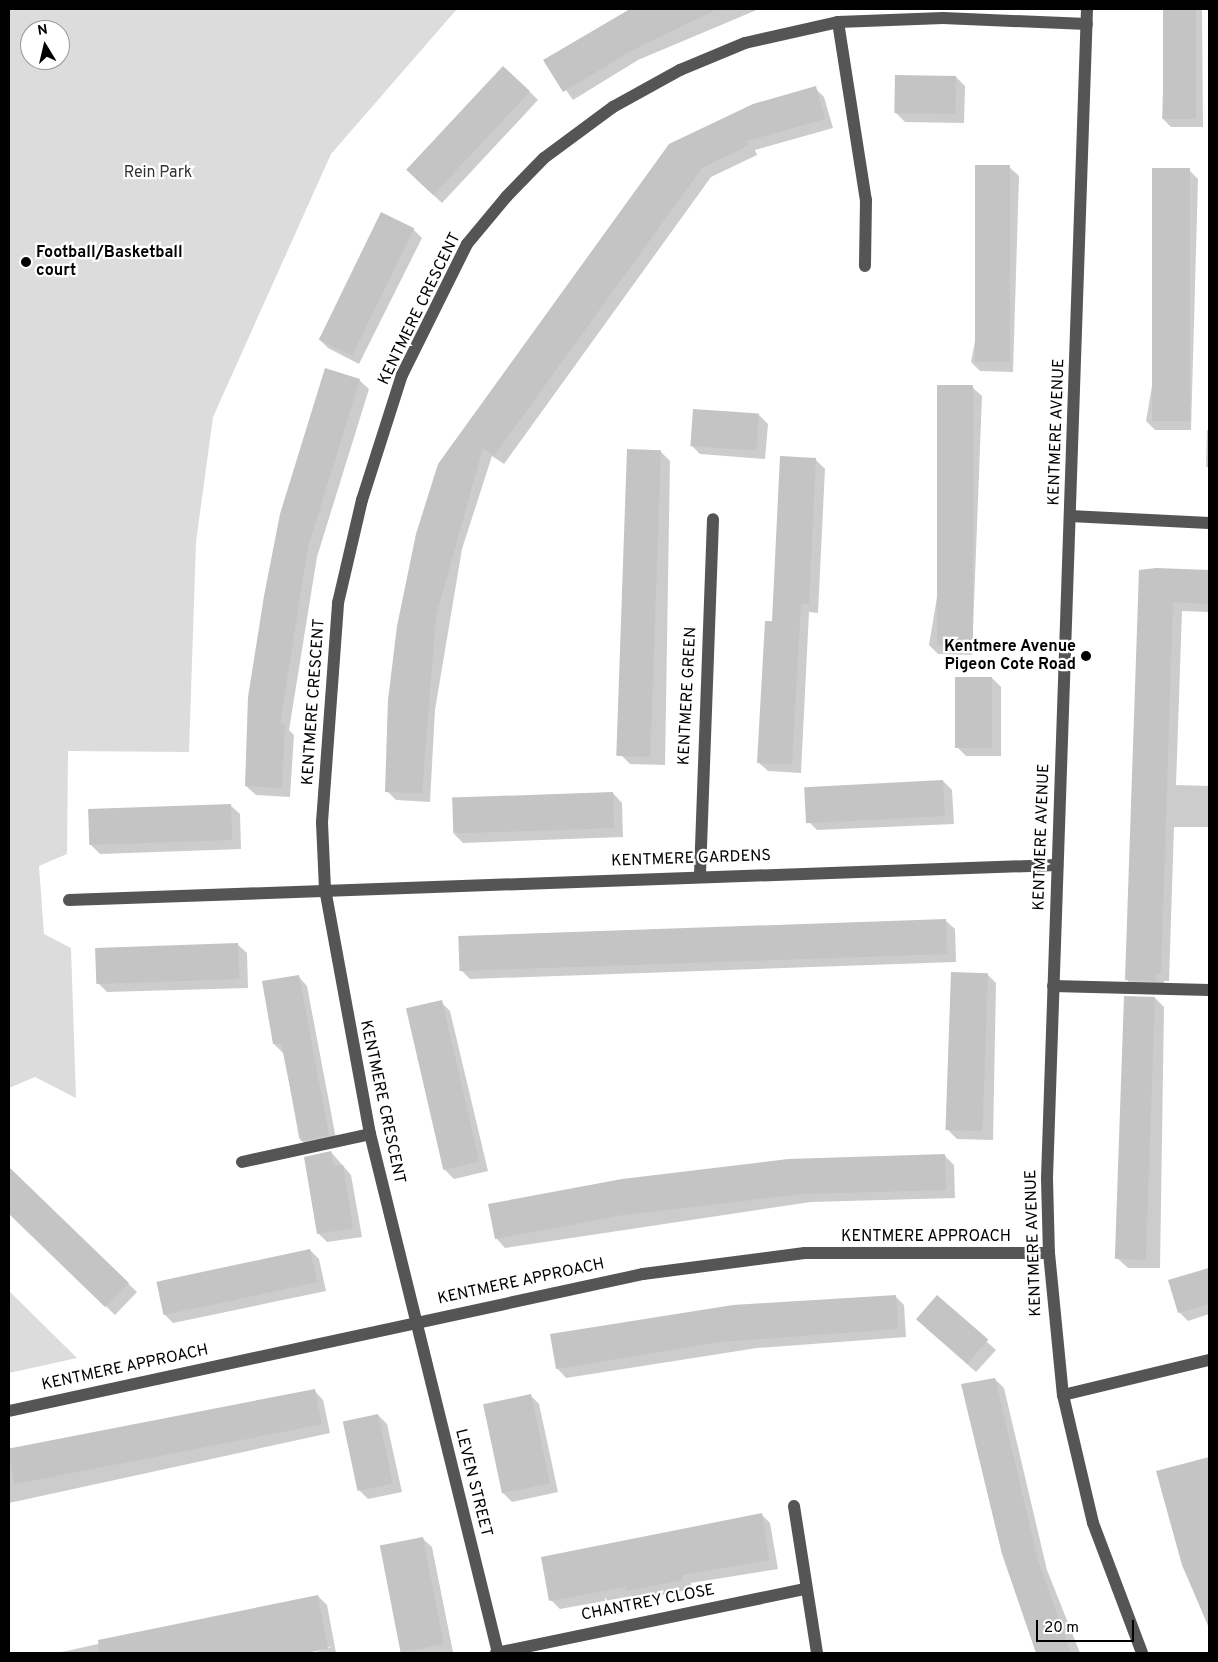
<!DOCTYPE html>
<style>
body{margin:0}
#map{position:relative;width:1218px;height:1662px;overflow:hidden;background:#fff;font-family:Overpass,sans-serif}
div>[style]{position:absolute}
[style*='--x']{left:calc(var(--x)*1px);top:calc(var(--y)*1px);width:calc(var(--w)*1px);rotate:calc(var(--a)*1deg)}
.green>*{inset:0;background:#dcdcdc}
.shadow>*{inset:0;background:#0003}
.building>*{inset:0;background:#c4c4c4;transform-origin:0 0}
.minor>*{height:12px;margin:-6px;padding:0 6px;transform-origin:6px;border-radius:6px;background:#555}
.dots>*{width:14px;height:14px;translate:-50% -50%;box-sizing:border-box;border:2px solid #fff;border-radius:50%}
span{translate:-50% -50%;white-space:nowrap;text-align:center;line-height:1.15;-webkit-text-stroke:4.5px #fff;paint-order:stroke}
.park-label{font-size:16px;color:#333}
.poi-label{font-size:16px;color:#000;font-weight:700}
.left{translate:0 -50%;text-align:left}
.right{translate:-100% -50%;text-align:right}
.street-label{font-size:16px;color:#000}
.frame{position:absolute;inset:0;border:10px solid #000;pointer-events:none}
.north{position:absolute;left:20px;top:20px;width:50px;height:50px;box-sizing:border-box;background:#fff;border:1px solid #999;border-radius:50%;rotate:351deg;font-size:14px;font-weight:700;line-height:20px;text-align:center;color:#000}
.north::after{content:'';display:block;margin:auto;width:18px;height:22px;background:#000;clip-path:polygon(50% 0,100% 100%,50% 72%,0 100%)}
.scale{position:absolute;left:1036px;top:1620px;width:98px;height:22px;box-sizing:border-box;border:2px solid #000;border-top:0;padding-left:6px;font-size:15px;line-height:18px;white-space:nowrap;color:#000;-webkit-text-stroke:4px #fff;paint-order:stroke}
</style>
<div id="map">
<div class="green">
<i style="clip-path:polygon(evenodd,9px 9px,457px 9px,331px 154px,213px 417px,196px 542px,189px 752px,68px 751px,67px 854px,39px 866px,44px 934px,71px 948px,76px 1098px,35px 1077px,9px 1088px,9px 9px,30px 30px,60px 30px,60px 60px,30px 60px,30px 30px)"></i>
<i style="clip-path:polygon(9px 1291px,77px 1358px,9px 1373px)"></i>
</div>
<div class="shadow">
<i style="clip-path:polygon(632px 9px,759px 9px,638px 60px,573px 100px,545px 60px)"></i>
<i style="clip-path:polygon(1166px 9px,1202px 9px,1203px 127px,1171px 127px,1162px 118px)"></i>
<i style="clip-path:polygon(956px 77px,965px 86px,964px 123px,905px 122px,896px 113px)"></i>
<i style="clip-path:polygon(815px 88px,824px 97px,833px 128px,755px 150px,757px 155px,711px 177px,504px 464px,492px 456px,462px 549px,435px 710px,430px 802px,396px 800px,387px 791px,417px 536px,669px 145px)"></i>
<i style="clip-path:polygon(529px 91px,538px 100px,442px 203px,416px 179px)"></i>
<i style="clip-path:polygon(1009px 167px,1019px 176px,1013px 372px,980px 371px,971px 362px)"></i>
<i style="clip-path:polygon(1189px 170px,1198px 179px,1191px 430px,1155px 430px,1146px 421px)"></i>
<i style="clip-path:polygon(413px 229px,422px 238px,359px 364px,328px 348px,319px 339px)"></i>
<i style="clip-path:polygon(359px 380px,369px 389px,317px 557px,289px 730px,294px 735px,290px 797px,256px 795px,246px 786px,249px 697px)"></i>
<i style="clip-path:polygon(972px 387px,982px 396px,972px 655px,938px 654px,929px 645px)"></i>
<i style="clip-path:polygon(759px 415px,768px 424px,765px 459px,700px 454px,691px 445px)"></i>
<i style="clip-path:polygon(1207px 430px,1209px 430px,1209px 469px,1206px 466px)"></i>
<i style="clip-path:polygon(661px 452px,670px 461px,665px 765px,630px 764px,621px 755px)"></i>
<i style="clip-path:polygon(781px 458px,816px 460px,825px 469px,818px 613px,809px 612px,801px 773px,768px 771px,758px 762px,773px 622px)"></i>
<i style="clip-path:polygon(1141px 571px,1209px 572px,1209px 612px,1182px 611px,1176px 785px,1209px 786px,1209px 827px,1174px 827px,1169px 981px,1164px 981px,1164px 989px,1135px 988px,1126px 979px)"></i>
<i style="clip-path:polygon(992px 678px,1001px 687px,1001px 756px,966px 756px,957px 747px)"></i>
<i style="clip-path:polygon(943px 781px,952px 790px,954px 824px,817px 830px,808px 821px)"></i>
<i style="clip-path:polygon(613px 793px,622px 803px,623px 837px,463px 843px,454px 834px)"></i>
<i style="clip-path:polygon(230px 805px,240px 814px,241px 849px,100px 854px,91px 845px)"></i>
<i style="clip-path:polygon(945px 920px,955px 929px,956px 962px,470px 979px,461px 970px)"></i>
<i style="clip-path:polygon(237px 944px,247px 953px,248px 988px,107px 992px,98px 983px)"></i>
<i style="clip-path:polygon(987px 974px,996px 983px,993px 1140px,957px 1139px,948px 1130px)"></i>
<i style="clip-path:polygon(298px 976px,307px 986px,337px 1144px,308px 1147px,299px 1138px,284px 1054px,274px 1044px)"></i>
<i style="clip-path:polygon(1155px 998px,1164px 1007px,1160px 1268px,1128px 1268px,1118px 1259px)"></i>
<i style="clip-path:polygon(441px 1002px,450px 1011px,488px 1171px,454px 1179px,445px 1170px)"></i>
<i style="clip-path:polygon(331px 1152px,351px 1175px,362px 1237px,327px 1242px,318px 1233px)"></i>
<i style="clip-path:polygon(945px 1156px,954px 1165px,955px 1198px,811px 1202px,505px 1248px,496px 1238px)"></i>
<i style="clip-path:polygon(14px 1174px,137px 1292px,115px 1315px,9px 1213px,9px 1180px)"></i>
<i style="clip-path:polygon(310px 1250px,319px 1259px,326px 1291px,173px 1323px,164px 1314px)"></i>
<i style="clip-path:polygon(1209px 1268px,1209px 1314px,1188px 1321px,1179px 1312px,1170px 1281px)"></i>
<i style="clip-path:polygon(895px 1296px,904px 1305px,906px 1337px,757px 1348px,566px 1378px,557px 1368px)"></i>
<i style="clip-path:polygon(937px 1297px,996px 1350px,976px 1372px,926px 1328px)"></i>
<i style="clip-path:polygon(995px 1379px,1004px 1388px,1047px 1570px,1080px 1653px,1040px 1653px,1003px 1554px)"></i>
<i style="clip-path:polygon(314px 1390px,323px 1400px,330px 1433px,9px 1503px,9px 1457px)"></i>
<i style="clip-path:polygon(530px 1395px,539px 1404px,558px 1492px,512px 1502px,503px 1493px)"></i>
<i style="clip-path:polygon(378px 1415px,387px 1424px,402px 1492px,368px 1499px,359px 1490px,344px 1423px)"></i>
<i style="clip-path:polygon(1197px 1473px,1209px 1516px,1209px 1626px,1184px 1565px)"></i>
<i style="clip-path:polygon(761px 1514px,770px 1523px,778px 1569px,691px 1583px,692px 1589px,636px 1600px,632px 1596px,560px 1609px,551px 1600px)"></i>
<i style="clip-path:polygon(422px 1538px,432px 1547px,453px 1652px,402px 1653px,395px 1622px)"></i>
<i style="clip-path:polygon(318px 1596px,327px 1605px,336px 1653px,313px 1653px,334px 1646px,302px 1653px,57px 1653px)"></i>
</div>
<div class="building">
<i style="clip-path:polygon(630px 9px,717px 9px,629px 52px,563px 92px,543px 60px)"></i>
<i style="left:1163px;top:9px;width:33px;height:110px"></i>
<i style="left:503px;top:66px;width:37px;height:142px;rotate:43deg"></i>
<i style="left:895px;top:75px;width:61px;height:38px;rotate:1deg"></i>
<i style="clip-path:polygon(816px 86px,825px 119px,747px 141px,749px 145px,702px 168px,494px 456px,483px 448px,436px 616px,422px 793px,385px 792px,388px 700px,397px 626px,416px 534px,438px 464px,669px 144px,753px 104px)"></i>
<i style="left:975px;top:165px;width:35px;height:197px"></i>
<i style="left:1152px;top:168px;width:38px;height:253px"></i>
<i style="left:381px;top:212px;width:37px;height:142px;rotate:26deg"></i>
<i style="clip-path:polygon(325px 368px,360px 379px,308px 547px,280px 724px,285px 725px,282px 788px,245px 786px,248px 697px,264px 596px,280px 514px)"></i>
<i style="left:937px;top:385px;width:36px;height:260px"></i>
<i style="left:693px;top:409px;width:66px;height:37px;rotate:4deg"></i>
<i style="left:627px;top:449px;width:34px;height:307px;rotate:2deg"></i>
<i style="clip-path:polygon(780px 456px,816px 458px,809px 604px,801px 604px,792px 764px,757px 763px,765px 621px,772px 621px)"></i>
<i style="clip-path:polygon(1156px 568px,1209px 570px,1209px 604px,1173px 602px,1161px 973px,1156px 973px,1156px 981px,1125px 980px,1139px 570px)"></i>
<i style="left:955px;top:677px;width:37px;height:71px"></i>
<i style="left:943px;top:780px;width:36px;height:139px;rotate:87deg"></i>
<i style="left:613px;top:792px;width:36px;height:161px;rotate:88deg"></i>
<i style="left:231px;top:804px;width:36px;height:143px;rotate:88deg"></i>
<i style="left:946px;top:919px;width:35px;height:488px;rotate:88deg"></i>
<i style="left:238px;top:943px;width:36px;height:143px;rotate:88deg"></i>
<i style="left:951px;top:972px;width:37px;height:158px;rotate:2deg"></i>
<i style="clip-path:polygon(299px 975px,329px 1135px,301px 1141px,281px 1043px,273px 1044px,262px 981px)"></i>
<i style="left:1124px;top:996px;width:31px;height:263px;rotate:2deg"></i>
<i style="left:442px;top:1000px;width:166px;height:37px;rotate:77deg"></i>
<i style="clip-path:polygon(331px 1151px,334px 1166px,343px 1165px,353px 1228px,317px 1234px,304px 1157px)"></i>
<i style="clip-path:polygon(945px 1154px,946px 1190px,802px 1194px,624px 1215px,495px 1239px,488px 1204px,622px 1179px,788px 1159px)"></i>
<i style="clip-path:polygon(9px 1167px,129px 1283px,105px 1307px,9px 1214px)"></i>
<i style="left:310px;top:1249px;width:34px;height:157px;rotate:78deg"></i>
<i style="clip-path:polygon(1209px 1268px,1209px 1304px,1178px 1313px,1168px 1280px)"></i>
<i style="clip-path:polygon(896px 1295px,898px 1329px,719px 1342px,556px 1369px,550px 1334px,733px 1305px)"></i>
<i style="left:937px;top:1295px;width:68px;height:32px;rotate:41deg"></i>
<i style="clip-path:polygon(995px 1378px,1038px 1560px,1071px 1653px,1036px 1653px,1002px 1554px,961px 1384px)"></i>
<i style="left:315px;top:1389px;width:36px;height:313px;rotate:79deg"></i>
<i style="left:531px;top:1394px;width:91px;height:49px;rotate:78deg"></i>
<i style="left:378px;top:1414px;width:71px;height:36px;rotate:78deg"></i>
<i style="clip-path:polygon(1209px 1457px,1209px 1628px,1182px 1565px,1156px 1471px)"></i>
<i style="clip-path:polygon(762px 1513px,769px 1560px,682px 1575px,683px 1580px,626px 1591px,625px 1587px,549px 1601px,541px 1557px)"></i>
<i style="left:423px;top:1537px;width:109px;height:44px;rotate:79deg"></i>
<i style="clip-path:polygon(318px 1595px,328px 1649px,305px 1653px,99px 1653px,98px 1640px)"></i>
</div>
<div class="minor">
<i style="--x:1087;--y:9;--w:1171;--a:91.96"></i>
<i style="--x:1047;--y:1179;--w:74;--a:88.5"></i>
<i style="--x:1049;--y:1253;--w:143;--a:84.4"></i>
<i style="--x:1063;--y:1395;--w:131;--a:76.8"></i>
<i style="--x:1093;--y:1523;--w:139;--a:69.3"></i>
<i style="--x:838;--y:22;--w:180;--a:81.1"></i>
<i style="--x:866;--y:200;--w:66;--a:90.9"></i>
<i style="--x:1070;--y:516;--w:139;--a:2.9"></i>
<i style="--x:700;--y:874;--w:355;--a:-87.9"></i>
<i style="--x:69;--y:900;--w:989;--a:-2.03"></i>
<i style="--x:1053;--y:986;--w:156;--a:1.5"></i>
<i style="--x:242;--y:1162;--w:131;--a:-12.3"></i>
<i style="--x:1063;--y:1395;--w:150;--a:-13.5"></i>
<i style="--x:9;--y:1411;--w:649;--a:-12.19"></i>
<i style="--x:643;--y:1274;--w:163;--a:-7.4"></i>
<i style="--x:805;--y:1253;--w:244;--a:0"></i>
<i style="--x:794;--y:1506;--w:149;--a:81.1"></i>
<i style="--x:496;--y:1653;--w:317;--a:-11.7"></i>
<i style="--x:498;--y:1653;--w:535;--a:-103.85"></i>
<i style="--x:370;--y:1134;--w:249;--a:-100.4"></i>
<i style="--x:325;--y:889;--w:67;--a:-92.6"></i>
<i style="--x:322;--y:822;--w:220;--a:-85.8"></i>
<i style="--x:338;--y:603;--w:106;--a:-76.9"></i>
<i style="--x:362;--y:500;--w:131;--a:-72.3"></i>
<i style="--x:402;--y:375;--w:146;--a:-63.6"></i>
<i style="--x:467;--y:244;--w:62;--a:-50.2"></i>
<i style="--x:507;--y:196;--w:53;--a:-45.8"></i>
<i style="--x:544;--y:158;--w:86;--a:-36.5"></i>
<i style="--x:613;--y:107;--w:77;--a:-28.9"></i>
<i style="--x:680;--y:70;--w:70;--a:-22.6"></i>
<i style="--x:745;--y:43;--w:95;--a:-12.7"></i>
<i style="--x:838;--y:22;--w:105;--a:-2.2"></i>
<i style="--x:943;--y:18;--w:144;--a:2.4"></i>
</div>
<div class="dots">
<i style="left:26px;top:262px;background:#000"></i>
<i style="left:1086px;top:656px;background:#000"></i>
</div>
<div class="park-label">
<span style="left:158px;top:173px">Rein Park</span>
</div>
<div class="poi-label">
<span class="left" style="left:36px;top:262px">Football/Basketball<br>court</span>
<span class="right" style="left:1076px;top:656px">Kentmere Avenue<br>Pigeon Cote Road</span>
</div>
<div class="street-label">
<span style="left:420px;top:309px;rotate:-64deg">KENTMERE CRESCENT</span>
<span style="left:1057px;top:432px;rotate:-88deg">KENTMERE AVENUE</span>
<span style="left:688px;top:696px;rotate:-87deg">KENTMERE GREEN</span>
<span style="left:314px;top:702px;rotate:-86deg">KENTMERE CRESCENT</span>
<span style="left:1042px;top:837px;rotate:-88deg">KENTMERE AVENUE</span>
<span style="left:691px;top:859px;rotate:-2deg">KENTMERE GARDENS</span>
<span style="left:382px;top:1102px;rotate:78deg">KENTMERE CRESCENT</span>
<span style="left:926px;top:1237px">KENTMERE APPROACH</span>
<span style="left:1034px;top:1243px;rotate:-92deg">KENTMERE AVENUE</span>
<span style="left:521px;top:1282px;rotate:-12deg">KENTMERE APPROACH</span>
<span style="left:125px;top:1368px;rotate:-12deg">KENTMERE APPROACH</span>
<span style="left:473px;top:1483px;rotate:76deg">LEVEN STREET</span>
<span style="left:648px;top:1603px;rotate:-11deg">CHANTREY CLOSE</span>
</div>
<div class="frame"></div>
<div class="north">N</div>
<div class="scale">20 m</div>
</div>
